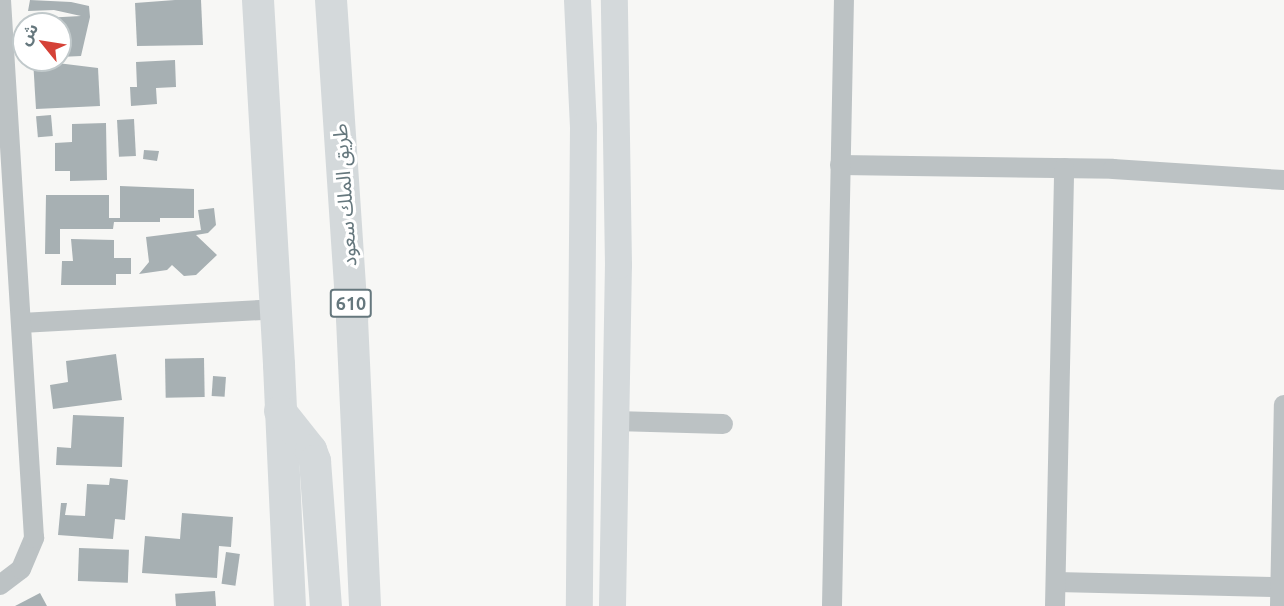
<!DOCTYPE html>
<meta charset="utf-8">
<style>
body{margin:0}
#map{position:relative;width:1284px;height:606px;overflow:hidden;background:#f7f7f5;font-family:Ubuntu,"Noto Sans Arabic",sans-serif}
div>[style]{position:absolute}
[style*='--x']{left:calc(var(--x)*1px);top:calc(var(--y)*1px);width:calc(var(--w)*1px);rotate:calc(var(--a)*1deg)}
.building>*{inset:0;background:#a7b0b3;transform-origin:0 0}
.minor>*{height:20px;margin:-10px;padding:0 10px;transform-origin:10px;border-radius:10px;background:#bcc2c4}
.secondary>*{height:27px;margin:-13.5px;padding:0 13.5px;transform-origin:13.5px;border-radius:13.5px;background:#d4d9db}
.primary>*{height:32px;margin:-16px;padding:0 16px;transform-origin:16px;border-radius:16px;background:#d4d9db}
span{translate:-50% -50%;white-space:nowrap;text-align:center;line-height:1.15;-webkit-text-stroke:6px #fff;paint-order:stroke}
.shield-label span{padding:2px 4px;background:#fff;border:2px solid;border-radius:4px;-webkit-text-stroke-width:0}
.shield-label{font-size:18px;color:#65777d;font-weight:700}
.street-label{font-size:20px;color:#65777d}
.north{position:absolute;left:12px;top:12px;width:60px;height:60px;box-sizing:border-box;background:#fff;border:2px solid #c1c9cb;border-radius:50%;rotate:300deg;font-size:16px;font-weight:700;line-height:24px;text-align:center;color:#65777d}
.north::after{content:'';display:block;margin:auto;width:21px;height:27px;background:#d54137;clip-path:polygon(50% 0,100% 100%,50% 72%,0 100%)}
</style>
<div id="map">
<div class="building">
<i style="clip-path:polygon(30px 0,71px 2px,89px 6px,90px 17px,81px 56px,60px 57px,60px 24px,45px 24px,44px 18px,81px 16px,54px 10px,28px 11px)"></i>
<i style="clip-path:polygon(175px 0,201px 0,203px 45px,137px 46px,135px 3px)"></i>
<i style="clip-path:polygon(33px 60px,98px 68px,100px 106px,36px 109px)"></i>
<i style="clip-path:polygon(175px 60px,176px 87px,156px 88px,157px 104px,131px 106px,130px 87px,137px 87px,136px 62px)"></i>
<i style="left:51px;top:115px;width:21px;height:15px;rotate:85deg"></i>
<i style="left:134px;top:119px;width:37px;height:17px;rotate:87deg"></i>
<i style="clip-path:polygon(106px 123px,107px 180px,70px 181px,70px 171px,55px 171px,55px 143px,72px 142px,72px 124px)"></i>
<i style="clip-path:polygon(144px 150px,159px 151px,157px 161px,143px 159px)"></i>
<i style="clip-path:polygon(120px 186px,194px 189px,194px 218px,160px 218px,160px 222px,114px 222px,113px 229px,60px 229px,60px 254px,45px 254px,46px 195px,109px 195px,109px 218px,120px 218px)"></i>
<i style="clip-path:polygon(214px 208px,216px 225px,208px 233px,196px 235px,217px 255px,196px 275px,184px 276px,172px 265px,167px 270px,139px 274px,149px 262px,146px 237px,201px 230px,198px 210px)"></i>
<i style="clip-path:polygon(71px 239px,114px 240px,114px 258px,131px 258px,131px 274px,116px 274px,116px 285px,61px 285px,62px 261px,73px 261px)"></i>
<i style="clip-path:polygon(116px 354px,122px 400px,53px 409px,50px 385px,68px 382px,66px 361px)"></i>
<i style="left:204px;top:358px;width:39px;height:39px;rotate:89deg"></i>
<i style="left:213px;top:376px;width:13px;height:20px;rotate:4deg"></i>
<i style="clip-path:polygon(73px 415px,124px 417px,122px 467px,56px 465px,57px 447px,71px 448px)"></i>
<i style="clip-path:polygon(110px 478px,128px 480px,125px 520px,115px 519px,113px 539px,58px 535px,61px 503px,67px 503px,65px 515px,85px 516px,87px 484px,109px 485px)"></i>
<i style="clip-path:polygon(182px 513px,233px 517px,231px 547px,219px 546px,217px 578px,142px 573px,145px 536px,180px 539px)"></i>
<i style="left:79px;top:548px;width:50px;height:33px;rotate:2deg"></i>
<i style="left:226px;top:552px;width:14px;height:32px;rotate:8deg"></i>
<i style="left:215px;top:591px;width:15px;height:40px;rotate:86deg"></i>
<i style="clip-path:polygon(40px 593px,47px 606px,15px 606px)"></i>
</div>
<div class="minor">
<i style="--x:840;--y:165;--w:273;--a:0.8"></i>
<i style="--x:1113;--y:169;--w:171;--a:3.7"></i>
<i style="--x:21;--y:323;--w:255;--a:-3.1"></i>
<i style="--x:615;--y:421;--w:108;--a:1.6"></i>
<i style="--x:1056;--y:582;--w:225;--a:1.3"></i>
<i style="--x:0;--y:585;--w:26;--a:-37"></i>
<i style="--x:21;--y:569;--w:34;--a:-67"></i>
<i style="--x:34;--y:538;--w:539;--a:-93.51"></i>
<i style="--x:832;--y:606;--w:606;--a:-88.87"></i>
<i style="--x:1055;--y:606;--w:438;--a:-88.8"></i>
<i style="--x:1280;--y:606;--w:201;--a:-88.9"></i>
</div>
<div class="secondary">
<i style="--x:577;--y:0;--w:126;--a:87.3"></i>
<i style="--x:583;--y:126;--w:480;--a:90.5"></i>
<i style="--x:612;--y:606;--w:341;--a:-89"></i>
<i style="--x:618;--y:265;--w:265;--a:-90.9"></i>
</div>
<div class="primary">
<i style="--x:258;--y:0;--w:366;--a:86.7"></i>
<i style="--x:279;--y:365;--w:241;--a:87.4"></i>
<i style="--x:331;--y:0;--w:320;--a:86.2"></i>
<i style="--x:352;--y:319;--w:287;--a:87.4"></i>
<i style="--x:280;--y:411;--w:50;--a:51.5"></i>
<i style="--x:311;--y:450;--w:12;--a:70"></i>
<i style="--x:315;--y:461;--w:145;--a:85.7"></i>
</div>
<div class="shield-label">
<span style="left:351px;top:303px">610</span>
</div>
<div class="street-label">
<span style="left:344px;top:195px;rotate:-94deg">طريق الملك سعود</span>
</div>
<div class="north">ش</div>
</div>
